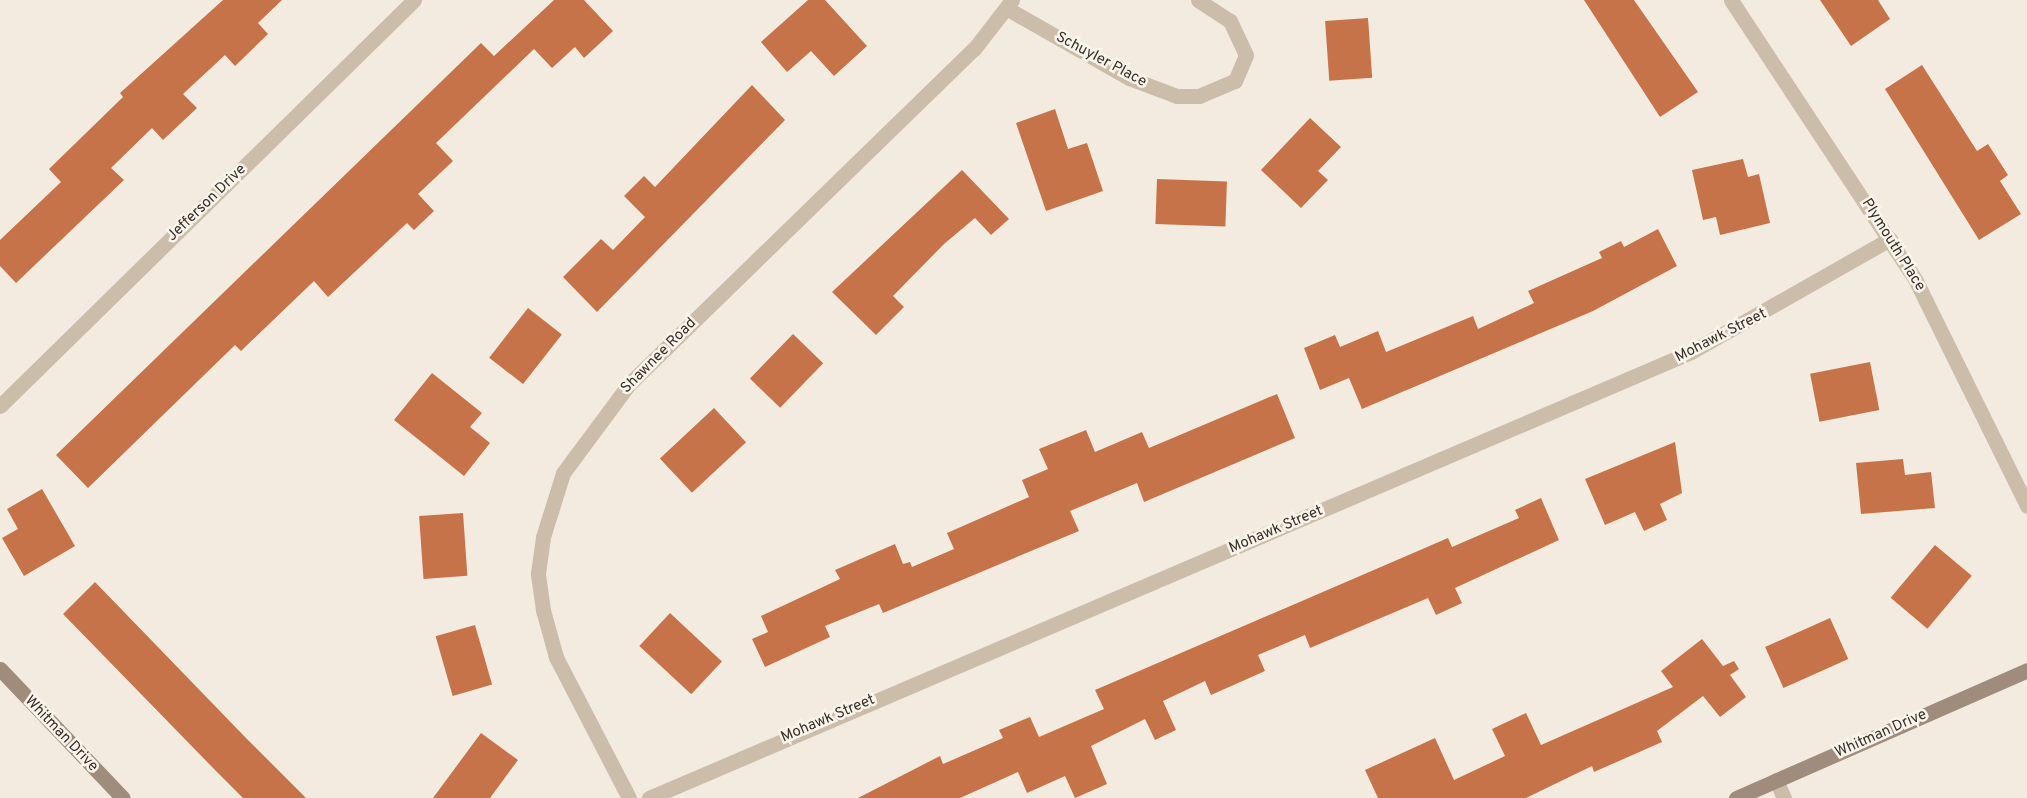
<!DOCTYPE html>
<style>
body{margin:0}
#map{position:relative;width:2027px;height:798px;overflow:hidden;background:#f3ebdf;font-family:Overpass,sans-serif}
div>[style]{position:absolute}
[style*='--x']{left:calc(var(--x)*1px);top:calc(var(--y)*1px);width:calc(var(--w)*1px);rotate:calc(var(--a)*1deg)}
.building>*{inset:0;background:#c6734a;transform-origin:0 0}
.street>*{height:15px;margin:-7.5px;padding:0 7.5px;transform-origin:7.5px;border-radius:7.5px;background:#ccbdaa}
.secondary>*{height:15px;margin:-7.5px;padding:0 7.5px;transform-origin:7.5px;border-radius:7.5px;background:#a08c7c}
span{translate:-50% -50%;white-space:nowrap;text-align:center;line-height:1.15;-webkit-text-stroke:5px #faf5ec;paint-order:stroke}
.street-label{font-size:15px;color:#39302a}
</style>
<div id="map">
<div class="building">
<i style="clip-path:polygon(223px 0,282px 0,258px 23px,268px 34px,235px 66px,225px 55px,183px 94px,197px 108px,163px 140px,152px 128px,111px 168px,124px 180px,16px 283px,0 266px,0 240px,61px 182px,49px 169px,123px 97px,120px 93px)"></i>
<i style="clip-path:polygon(554px 0,584px 0,613px 31px,584px 58px,575px 47px,552px 68px,534px 49px,436px 143px,453px 161px,418px 194px,434px 211px,414px 230px,407px 223px,328px 297px,314px 281px,241px 351px,235px 345px,88px 488px,56px 455px,481px 43px,494px 56px)"></i>
<i style="clip-path:polygon(808px 0,825px 0,867px 46px,834px 76px,811px 51px,787px 72px,761px 42px)"></i>
<i style="clip-path:polygon(1584px 0,1634px 0,1698px 92px,1660px 117px)"></i>
<i style="clip-path:polygon(1820px 0,1878px 0,1890px 19px,1851px 46px)"></i>
<i style="left:1368px;top:18px;width:60px;height:43px;rotate:86deg"></i>
<i style="clip-path:polygon(1922px 65px,1977px 151px,1988px 144px,2008px 175px,2000px 181px,2021px 214px,1979px 240px,1885px 89px)"></i>
<i style="clip-path:polygon(752px 85px,785px 120px,597px 312px,563px 277px,601px 239px,613px 250px,645px 217px,624px 196px,644px 176px,655px 187px)"></i>
<i style="clip-path:polygon(1055px 109px,1068px 149px,1087px 143px,1103px 191px,1046px 211px,1016px 123px)"></i>
<i style="clip-path:polygon(1310px 118px,1341px 147px,1318px 171px,1328px 180px,1301px 208px,1261px 170px)"></i>
<i style="clip-path:polygon(1743px 159px,1748px 177px,1759px 174px,1770px 223px,1720px 235px,1716px 217px,1703px 220px,1692px 170px)"></i>
<i style="clip-path:polygon(962px 170px,1009px 219px,991px 235px,975px 218px,944px 244px,893px 296px,904px 307px,876px 335px,832px 292px)"></i>
<i style="left:1157px;top:179px;width:70px;height:45px;rotate:2deg"></i>
<i style="clip-path:polygon(1658px 229px,1677px 266px,1593px 311px,1362px 409px,1349px 378px,1320px 390px,1304px 348px,1335px 335px,1340px 347px,1378px 331px,1386px 352px,1473px 316px,1478px 329px,1534px 303px,1528px 291px,1602px 258px,1599px 252px,1621px 241px,1624px 247px)"></i>
<i style="left:528px;top:308px;width:43px;height:63px;rotate:38deg"></i>
<i style="left:793px;top:334px;width:42px;height:62px;rotate:44deg"></i>
<i style="left:1870px;top:362px;width:49px;height:61px;rotate:79deg"></i>
<i style="clip-path:polygon(432px 373px,482px 413px,470px 427px,490px 443px,464px 476px,394px 420px)"></i>
<i style="clip-path:polygon(1277px 394px,1295px 438px,1144px 502px,1137px 483px,1070px 511px,1079px 531px,883px 613px,879px 604px,825px 626px,830px 637px,765px 667px,752px 639px,768px 632px,761px 616px,840px 579px,835px 570px,895px 544px,903px 564px,910px 562px,912px 567px,954px 549px,947px 533px,1029px 497px,1022px 480px,1048px 469px,1039px 449px,1086px 430px,1095px 452px,1142px 432px,1149px 448px)"></i>
<i style="left:714px;top:408px;width:47px;height:74px;rotate:47deg"></i>
<i style="clip-path:polygon(1675px 442px,1682px 493px,1660px 504px,1667px 520px,1644px 531px,1635px 512px,1605px 525px,1585px 479px)"></i>
<i style="clip-path:polygon(1903px 459px,1905px 475px,1931px 472px,1935px 508px,1861px 514px,1856px 463px)"></i>
<i style="clip-path:polygon(42px 489px,75px 546px,24px 576px,2px 538px,18px 529px,7px 509px)"></i>
<i style="clip-path:polygon(1541px 498px,1559px 540px,1455px 588px,1462px 603px,1436px 615px,1428px 598px,1310px 648px,1305px 635px,1258px 655px,1265px 671px,1211px 695px,1205px 681px,1163px 701px,1176px 730px,1155px 740px,1145px 719px,1091px 746px,1107px 784px,1075px 798px,1065px 776px,1027px 793px,1018px 772px,960px 798px,858px 798px,940px 756px,943px 764px,1003px 738px,999px 730px,1030px 717px,1039px 737px,1104px 709px,1095px 690px,1448px 538px,1452px 547px,1519px 518px,1515px 510px)"></i>
<i style="left:463px;top:513px;width:63px;height:44px;rotate:86deg"></i>
<i style="left:1935px;top:545px;width:48px;height:69px;rotate:40deg"></i>
<i style="clip-path:polygon(95px 582px,244px 736px,306px 798px,243px 798px,216px 771px,63px 614px)"></i>
<i style="left:670px;top:613px;width:71px;height:45px;rotate:43deg"></i>
<i style="left:1830px;top:618px;width:45px;height:71px;rotate:66deg"></i>
<i style="left:475px;top:625px;width:62px;height:41px;rotate:74deg"></i>
<i style="clip-path:polygon(1702px 639px,1723px 666px,1734px 661px,1739px 669px,1730px 675px,1746px 697px,1720px 717px,1703px 696px,1657px 731px,1662px 742px,1594px 772px,1592px 766px,1526px 798px,1378px 798px,1365px 770px,1435px 738px,1454px 780px,1505px 756px,1492px 729px,1526px 713px,1541px 745px,1673px 687px,1661px 671px)"></i>
<i style="clip-path:polygon(481px 733px,518px 760px,490px 798px,433px 798px)"></i>
</div>
<div class="street">
<i style="--x:1731;--y:0;--w:334;--a:56.6"></i>
<i style="--x:1915;--y:279;--w:253;--a:63.7"></i>
<i style="--x:1006;--y:8;--w:142;--a:29.6"></i>
<i style="--x:1129;--y:78;--w:51;--a:20.6"></i>
<i style="--x:1177;--y:96;--w:22;--a:0"></i>
<i style="--x:1199;--y:96;--w:39;--a:-23"></i>
<i style="--x:1235;--y:81;--w:28;--a:-67"></i>
<i style="--x:1246;--y:55;--w:38;--a:-115"></i>
<i style="--x:1230;--y:21;--w:38;--a:-147"></i>
<i style="--x:0;--y:406;--w:580;--a:-44.44"></i>
<i style="--x:1776;--y:780;--w:20;--a:66"></i>
<i style="--x:629;--y:798;--w:159;--a:-117.4"></i>
<i style="--x:556;--y:657;--w:49;--a:-105.5"></i>
<i style="--x:543;--y:610;--w:37;--a:-98"></i>
<i style="--x:538;--y:573;--w:36;--a:-82"></i>
<i style="--x:543;--y:537;--w:67;--a:-72.6"></i>
<i style="--x:563;--y:473;--w:111;--a:-53.4"></i>
<i style="--x:629;--y:384;--w:481;--a:-44.2"></i>
<i style="--x:974;--y:49;--w:62;--a:-52.2"></i>
<i style="--x:649;--y:798;--w:1133;--a:-23.17"></i>
<i style="--x:1691;--y:352;--w:229;--a:-29.6"></i>
</div>
<div class="secondary">
<i style="--x:0;--y:669;--w:178;--a:46.4"></i>
<i style="--x:1736;--y:798;--w:318;--a:-23.7"></i>
</div>
<div class="street-label">
<span style="left:1101px;top:60px;rotate:28deg">Schuyler Place</span>
<span style="left:207px;top:203px;rotate:-44deg">Jefferson Drive</span>
<span style="left:1893px;top:245px;rotate:58deg">Plymouth Place</span>
<span style="left:1721px;top:336px;rotate:-27deg">Mohawk Street</span>
<span style="left:659px;top:356px;rotate:-45deg">Shawnee Road</span>
<span style="left:1276px;top:530px;rotate:-23deg">Mohawk Street</span>
<span style="left:828px;top:719px;rotate:-23deg">Mohawk Street</span>
<span style="left:61px;top:734px;rotate:46deg">Whitman Drive</span>
<span style="left:1881px;top:734px;rotate:-24deg">Whitman Drive</span>
</div>
</div>
